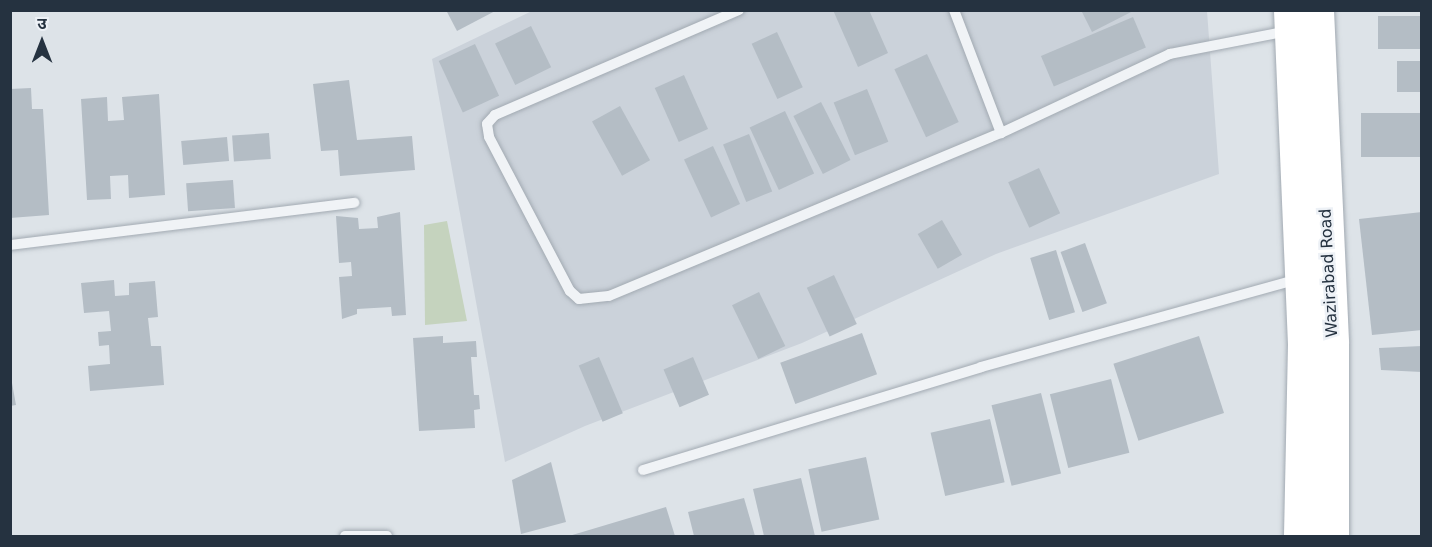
<!DOCTYPE html>
<meta charset="utf-8">
<style>
body{margin:0}
#map{position:relative;width:1432px;height:547px;overflow:hidden;background:#dde3e8;font-family:"DejaVu Sans","Noto Sans Devanagari",sans-serif}
div>[style]{position:absolute}
[style*='--x']{left:calc(var(--x)*1px);top:calc(var(--y)*1px);width:calc(var(--w)*1px);rotate:calc(var(--a)*1deg)}
.built>*{inset:0;background:#cbd2da}
.green>*{inset:0;background:#c5d3be}
.building>*{inset:0;background:#b4bdc5;transform-origin:0 0}
.roads{filter:drop-shadow(0 0 2px #a2aab2) drop-shadow(0 0 2px #a2aab2)}
.lane>*{height:10px;margin:-5px;padding:0 5px;transform-origin:5px;border-radius:5px;background:#f0f3f6}
.highway>*{height:33px;margin:-16.5px;padding:0 16.5px;transform-origin:16.5px;border-radius:16.5px;background:#fff}
span{translate:-50% -50%;white-space:nowrap;text-align:center;line-height:1.15;-webkit-text-stroke:5px #edf1f6;paint-order:stroke}
.street-label{font-size:16px;color:#253240}
.frame{position:absolute;inset:0;border:12px solid #253240;pointer-events:none}
.north{position:absolute;left:12px;top:12px;width:60px;height:60px;-webkit-text-stroke:4px #edf1f6;paint-order:stroke;rotate:0deg;font-size:16px;font-weight:700;line-height:24px;text-align:center;color:#253240}
.north::after{content:'';display:block;margin:auto;width:21px;height:27px;background:#253240;clip-path:polygon(50% 0,100% 100%,50% 72%,0 100%)}
</style>
<div id="map">
<div class="built">
<i style="clip-path:polygon(532px 11px,1207px 11px,1219px 174px,996px 254px,802px 343px,585px 426px,505px 462px,432px 59px)"></i>
</div>
<div class="green">
<i style="clip-path:polygon(447px 221px,467px 321px,425px 325px,424px 225px)"></i>
</div>
<div class="building">
<i style="clip-path:polygon(446px 10px,497px 10px,457px 31px)"></i>
<i style="clip-path:polygon(833px 10px,869px 10px,888px 53px,858px 67px)"></i>
<i style="clip-path:polygon(1081px 10px,1135px 10px,1092px 32px)"></i>
<i style="left:1422px;top:16px;width:33px;height:44px;rotate:90deg"></i>
<i style="left:1133px;top:17px;width:33px;height:100px;rotate:67deg"></i>
<i style="left:531px;top:26px;width:46px;height:40px;rotate:64deg"></i>
<i style="left:777px;top:32px;width:61px;height:28px;rotate:65deg"></i>
<i style="left:475px;top:44px;width:57px;height:40px;rotate:65deg"></i>
<i style="left:927px;top:54px;width:75px;height:36px;rotate:65deg"></i>
<i style="left:1422px;top:61px;width:31px;height:25px;rotate:90deg"></i>
<i style="left:684px;top:75px;width:59px;height:32px;rotate:66deg"></i>
<i style="clip-path:polygon(349px 80px,357px 140px,412px 136px,415px 170px,340px 176px,338px 150px,321px 151px,313px 84px)"></i>
<i style="clip-path:polygon(31px 88px,32px 109px,43px 109px,49px 215px,10px 218px,10px 89px)"></i>
<i style="left:867px;top:89px;width:57px;height:36px;rotate:68deg"></i>
<i style="clip-path:polygon(159px 94px,165px 195px,129px 198px,128px 175px,110px 176px,111px 199px,87px 200px,81px 99px,107px 97px,108px 121px,124px 120px,122px 97px)"></i>
<i style="left:821px;top:102px;width:65px;height:31px;rotate:63deg"></i>
<i style="left:620px;top:106px;width:62px;height:32px;rotate:61deg"></i>
<i style="left:785px;top:111px;width:69px;height:39px;rotate:65deg"></i>
<i style="left:1422px;top:113px;width:44px;height:61px;rotate:90deg"></i>
<i style="left:269px;top:133px;width:26px;height:37px;rotate:86deg"></i>
<i style="left:749px;top:134px;width:62px;height:28px;rotate:68deg"></i>
<i style="left:227px;top:137px;width:24px;height:46px;rotate:85deg"></i>
<i style="left:713px;top:146px;width:64px;height:32px;rotate:65deg"></i>
<i style="left:1039px;top:168px;width:50px;height:34px;rotate:65deg"></i>
<i style="left:233px;top:180px;width:28px;height:47px;rotate:86deg"></i>
<i style="clip-path:polygon(400px 212px,406px 315px,392px 316px,391px 307px,357px 309px,357px 314px,342px 319px,339px 277px,352px 276px,351px 262px,339px 263px,336px 216px,358px 218px,359px 229px,378px 228px,377px 217px)"></i>
<i style="clip-path:polygon(1422px 212px,1422px 330px,1372px 335px,1359px 219px)"></i>
<i style="left:942px;top:220px;width:40px;height:28px;rotate:60deg"></i>
<i style="left:1085px;top:243px;width:64px;height:26px;rotate:70deg"></i>
<i style="left:1056px;top:250px;width:65px;height:27px;rotate:73deg"></i>
<i style="left:834px;top:275px;width:54px;height:30px;rotate:65deg"></i>
<i style="clip-path:polygon(114px 280px,115px 296px,129px 295px,129px 283px,155px 281px,158px 317px,148px 318px,151px 346px,161px 346px,164px 385px,90px 391px,88px 366px,110px 364px,109px 345px,99px 346px,98px 332px,111px 331px,109px 311px,84px 313px,81px 283px)"></i>
<i style="left:759px;top:292px;width:60px;height:30px;rotate:64deg"></i>
<i style="left:862px;top:333px;width:44px;height:87px;rotate:70deg"></i>
<i style="clip-path:polygon(443px 336px,443px 343px,476px 341px,477px 357px,471px 357px,474px 395px,479px 395px,480px 409px,474px 410px,475px 428px,419px 431px,413px 338px)"></i>
<i style="left:1199px;top:336px;width:81px;height:90px;rotate:72deg"></i>
<i style="clip-path:polygon(1422px 346px,1422px 372px,1381px 370px,1379px 348px)"></i>
<i style="left:599px;top:357px;width:61px;height:22px;rotate:67deg"></i>
<i style="left:693px;top:357px;width:41px;height:32px;rotate:67deg"></i>
<i style="clip-path:polygon(10px 372px,16px 405px,10px 406px)"></i>
<i style="left:1111px;top:379px;width:76px;height:63px;rotate:76deg"></i>
<i style="left:1041px;top:393px;width:83px;height:51px;rotate:76deg"></i>
<i style="left:990px;top:419px;width:65px;height:61px;rotate:77deg"></i>
<i style="left:866px;top:457px;width:64px;height:59px;rotate:78deg"></i>
<i style="clip-path:polygon(551px 462px,566px 522px,521px 534px,512px 480px)"></i>
<i style="clip-path:polygon(801px 478px,815px 536px,764px 536px,753px 489px)"></i>
<i style="clip-path:polygon(744px 498px,755px 536px,694px 536px,688px 512px)"></i>
<i style="clip-path:polygon(666px 507px,675px 536px,569px 536px)"></i>
</div>
<div class="roads">
<div class="lane">
<i style="--x:739;--y:10;--w:266;--a:156.7"></i>
<i style="--x:495;--y:115;--w:12;--a:132"></i>
<i style="--x:487;--y:124;--w:13;--a:81"></i>
<i style="--x:489;--y:137;--w:174;--a:62.3"></i>
<i style="--x:570;--y:291;--w:12;--a:42"></i>
<i style="--x:579;--y:299;--w:30;--a:-6"></i>
<i style="--x:609;--y:296;--w:425;--a:-22.6"></i>
<i style="--x:1001;--y:133;--w:187;--a:-25.1"></i>
<i style="--x:1170;--y:54;--w:120;--a:-11"></i>
<i style="--x:954;--y:10;--w:132;--a:69.1"></i>
<i style="--x:10;--y:245;--w:347;--a:-7"></i>
<i style="--x:643;--y:470;--w:353;--a:-16.9"></i>
<i style="--x:981;--y:367;--w:329;--a:-15.5"></i>
<i style="--x:345;--y:536;--w:42;--a:0"></i>
</div>
<div class="highway">
<i style="--x:1290;--y:10;--w:334;--a:87.6"></i>
<i style="--x:1304;--y:344;--w:192;--a:91.2"></i>
<i style="--x:1317;--y:10;--w:333;--a:87.4"></i>
<i style="--x:1332;--y:343;--w:193;--a:90"></i>
</div>
</div>
<div class="street-label">
<span style="left:1329px;top:273px;rotate:-93deg">Wazirabad Road</span>
</div>
<div class="frame"></div>
<div class="north">उ</div>
</div>
